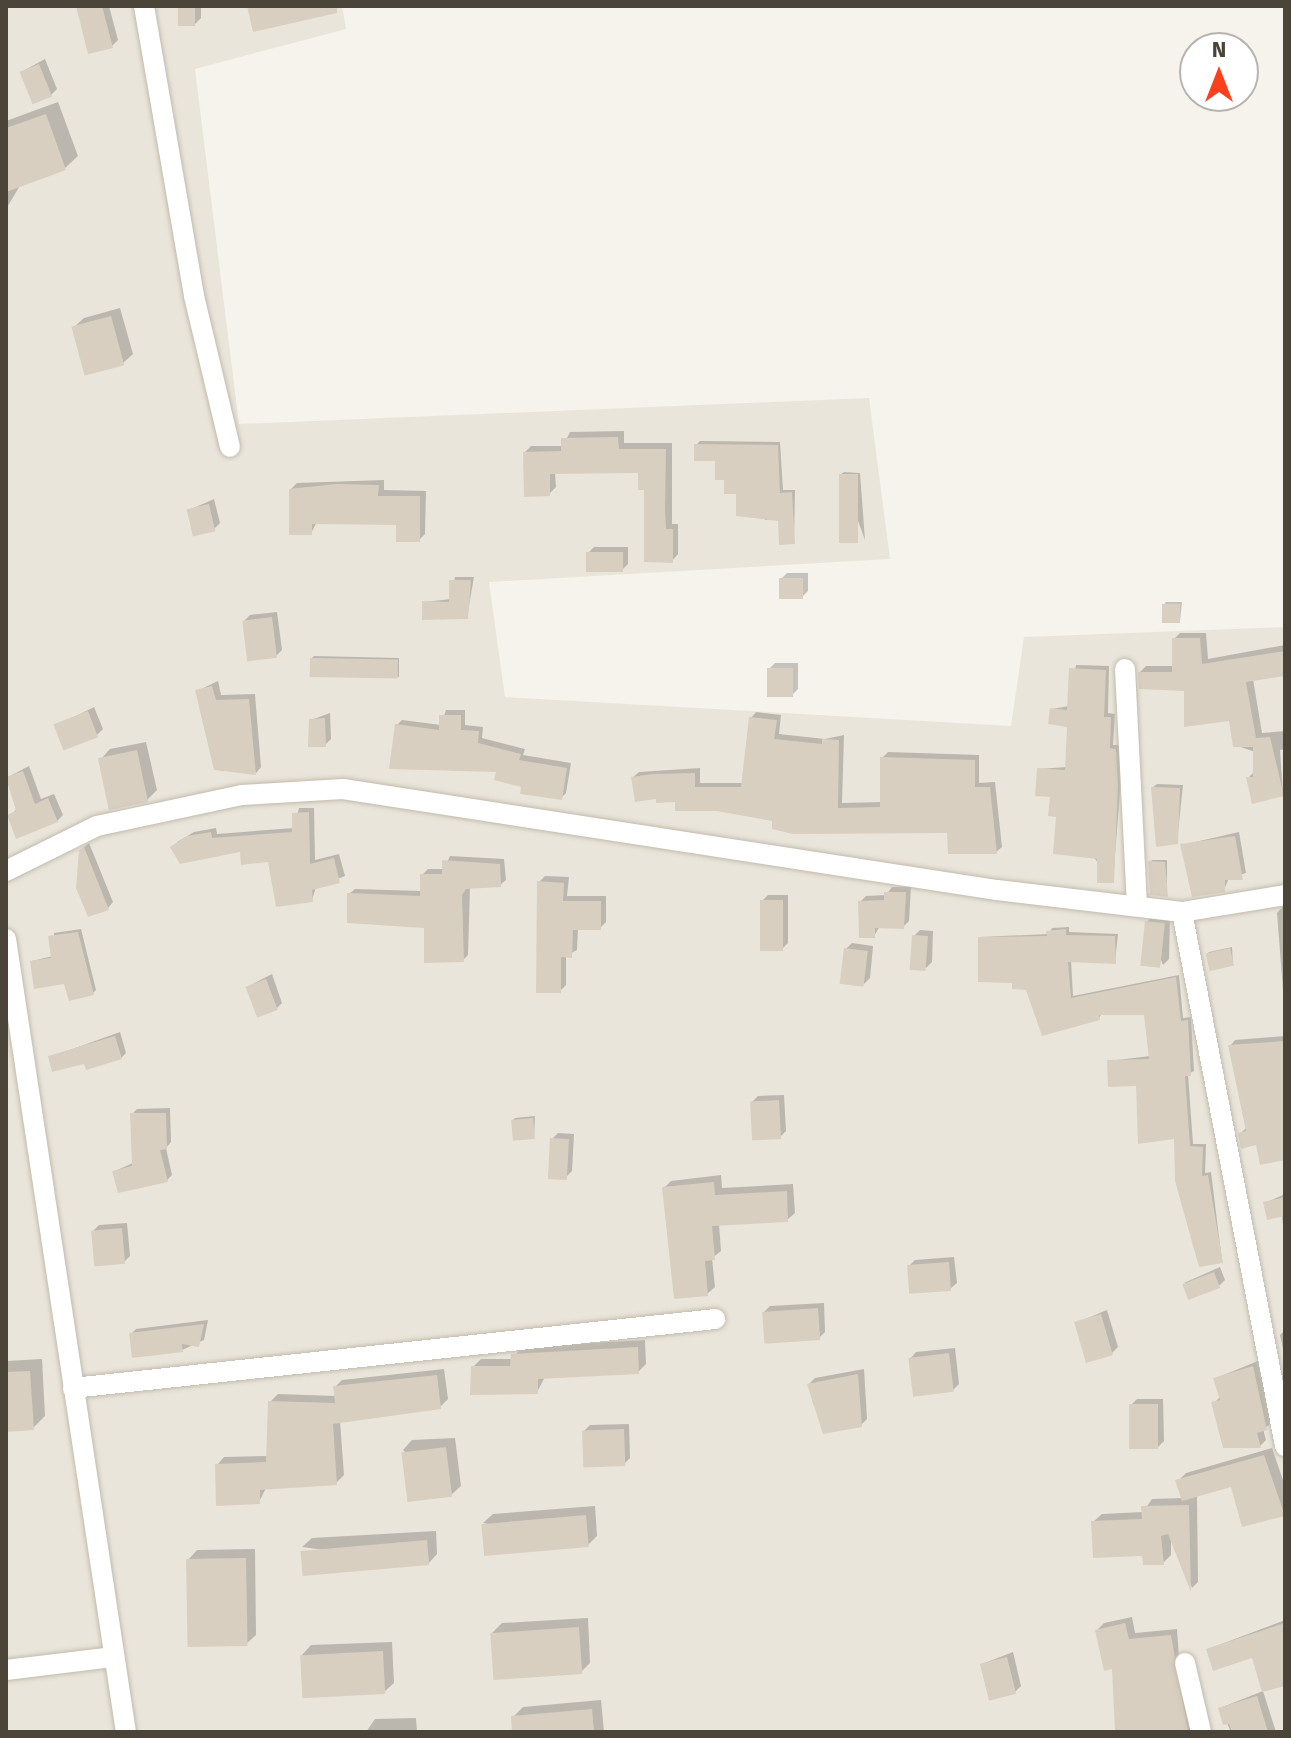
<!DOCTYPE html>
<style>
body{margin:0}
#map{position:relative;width:1291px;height:1738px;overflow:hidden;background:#f6f3ec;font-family:"Fira Sans",sans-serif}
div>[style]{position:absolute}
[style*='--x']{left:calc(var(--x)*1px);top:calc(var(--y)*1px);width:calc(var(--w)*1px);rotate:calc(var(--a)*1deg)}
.residential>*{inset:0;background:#eae5da}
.shadow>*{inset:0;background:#0003}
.building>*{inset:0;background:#d8cfc1;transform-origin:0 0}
.roads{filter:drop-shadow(0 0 2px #c2bbae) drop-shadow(0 0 2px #c2bbae)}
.street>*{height:20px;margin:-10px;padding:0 10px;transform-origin:10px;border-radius:10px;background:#fff}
span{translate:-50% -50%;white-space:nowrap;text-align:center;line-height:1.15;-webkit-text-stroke:6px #fff;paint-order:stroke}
.frame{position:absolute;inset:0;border:8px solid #4b4439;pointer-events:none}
.north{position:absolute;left:1179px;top:32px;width:80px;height:80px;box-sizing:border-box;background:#fff;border:2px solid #b7b4b0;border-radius:50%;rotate:0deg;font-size:22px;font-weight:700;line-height:32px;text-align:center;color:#4b4439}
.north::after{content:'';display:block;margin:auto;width:28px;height:36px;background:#fc3f1d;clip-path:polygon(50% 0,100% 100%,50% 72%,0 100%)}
</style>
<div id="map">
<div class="residential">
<i style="clip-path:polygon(6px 6px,342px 6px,346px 29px,195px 69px,239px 424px,869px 398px,890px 559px,489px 582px,505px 697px,1011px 726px,1024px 637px,1285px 627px,1285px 1732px,6px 1732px)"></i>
</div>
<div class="shadow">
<i style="clip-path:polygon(78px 6px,109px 6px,118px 40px,112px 46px)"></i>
<i style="clip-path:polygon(180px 6px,201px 6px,201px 18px,195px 24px)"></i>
<i style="clip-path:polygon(45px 59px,57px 89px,51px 95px,21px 72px)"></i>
<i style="clip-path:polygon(58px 102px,78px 156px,65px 168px,21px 184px,6px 209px,6px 121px)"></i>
<i style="clip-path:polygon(120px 308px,133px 354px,123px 363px,74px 327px,84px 318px)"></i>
<i style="clip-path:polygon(624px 431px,624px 443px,672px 443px,672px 524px,678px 524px,678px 554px,672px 561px,640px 471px,555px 472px,556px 487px,549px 494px,525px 452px,531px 446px,563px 446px,570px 432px)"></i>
<i style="clip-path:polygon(700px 441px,780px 442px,783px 490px,795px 490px,794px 542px,780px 519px,765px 520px,765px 514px,738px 492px,717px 459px,696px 445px)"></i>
<i style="clip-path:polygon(844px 472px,860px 473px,865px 540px,841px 474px)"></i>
<i style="clip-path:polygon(384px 480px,384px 490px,426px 491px,425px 534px,419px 540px,398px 523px,317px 522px,311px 533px,291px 489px,297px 483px)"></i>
<i style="clip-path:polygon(214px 499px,220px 523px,214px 529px,189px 510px)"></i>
<i style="clip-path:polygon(594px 547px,628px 547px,628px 564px,622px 570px,588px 553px)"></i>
<i style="clip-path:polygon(787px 573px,808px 573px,808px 591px,802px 597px,781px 579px)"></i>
<i style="clip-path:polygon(455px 577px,474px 577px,467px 617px,424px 602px,451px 599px)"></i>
<i style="clip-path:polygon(1166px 602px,1182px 602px,1180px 621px,1164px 605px)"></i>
<i style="clip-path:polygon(277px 612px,282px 650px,276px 656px,244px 621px,250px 615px)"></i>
<i style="clip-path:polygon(1180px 633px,1206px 633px,1208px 659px,1285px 645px,1285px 673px,1253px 679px,1262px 733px,1285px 731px,1285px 749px,1280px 750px,1283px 794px,1248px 778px,1255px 771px,1255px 752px,1235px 745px,1230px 719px,1186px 689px,1140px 672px,1146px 666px,1174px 666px,1174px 639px)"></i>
<i style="clip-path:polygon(314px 656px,399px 658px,399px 677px,312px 658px)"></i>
<i style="clip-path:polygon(775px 663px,798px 663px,798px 689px,792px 695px,769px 669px)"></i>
<i style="clip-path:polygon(1076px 665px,1109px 666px,1108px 713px,1115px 714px,1113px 745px,1120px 745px,1121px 779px,1113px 881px,1059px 815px,1038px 769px,1067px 767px,1070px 725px,1052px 709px,1069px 706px)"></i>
<i style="clip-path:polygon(218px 681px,221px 695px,255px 694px,261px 767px,256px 773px,197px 691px)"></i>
<i style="clip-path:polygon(94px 707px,103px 729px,97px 735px,56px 726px)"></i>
<i style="clip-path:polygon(446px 710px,465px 710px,465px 725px,483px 727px,482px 738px,525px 749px,523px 755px,571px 763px,566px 793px,561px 798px,524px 785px,397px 725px,402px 720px,441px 725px)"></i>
<i style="clip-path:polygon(756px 712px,781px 715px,779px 734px,825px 739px,844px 735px,842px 803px,882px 802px,882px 758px,888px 752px,979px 755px,979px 783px,995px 782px,1002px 847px,996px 852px,949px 831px,774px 819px,658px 796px,633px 777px,639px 772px,700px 768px,700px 783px,743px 783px,751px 718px)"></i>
<i style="clip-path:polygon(330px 713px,331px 739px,325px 745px,311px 720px)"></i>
<i style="clip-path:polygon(146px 742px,157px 790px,147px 800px,101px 759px,110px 749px)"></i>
<i style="clip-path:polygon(29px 766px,41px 799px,54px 794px,63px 815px,57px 821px,9px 816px,17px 809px,6px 778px)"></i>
<i style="clip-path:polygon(1157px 784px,1183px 785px,1177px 842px,1153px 787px)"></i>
<i style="clip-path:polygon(299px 808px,314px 808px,315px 860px,339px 854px,345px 876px,316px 887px,312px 900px,270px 860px,242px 850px,177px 842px,194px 832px,216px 828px,217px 834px,294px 828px)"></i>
<i style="clip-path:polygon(1239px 832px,1246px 873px,1229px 878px,1224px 890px,1182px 845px)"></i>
<i style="clip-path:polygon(89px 843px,113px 902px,108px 908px,81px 850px)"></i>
<i style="clip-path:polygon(450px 856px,504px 859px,506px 880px,500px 885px,470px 887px,468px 955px,463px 960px,426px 926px,349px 894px,355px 889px,422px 891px,422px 875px,428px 869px,444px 869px)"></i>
<i style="clip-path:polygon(1152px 860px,1167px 860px,1167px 895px,1150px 862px)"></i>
<i style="clip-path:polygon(545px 876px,569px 877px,567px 896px,606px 896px,606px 922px,600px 928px,578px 928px,577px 950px,566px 956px,566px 985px,560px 991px,539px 882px)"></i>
<i style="clip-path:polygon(892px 887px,911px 887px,909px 921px,903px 927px,880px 926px,874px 936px,860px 902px,866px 896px,886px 895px)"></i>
<i style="clip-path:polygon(768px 895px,788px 895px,788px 943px,782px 949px,762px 901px)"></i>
<i style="clip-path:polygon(1285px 904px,1285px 1015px,1277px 913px)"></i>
<i style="clip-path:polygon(1152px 916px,1170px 918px,1169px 959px,1163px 965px,1147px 922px)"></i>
<i style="clip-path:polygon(1069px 927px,1069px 932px,1118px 934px,1115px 962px,1071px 960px,1073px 996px,1179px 975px,1183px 1018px,1191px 1017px,1194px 1071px,1188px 1074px,1193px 1144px,1206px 1144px,1205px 1173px,1211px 1172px,1222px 1261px,1175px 1137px,1137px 1084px,1109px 1061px,1150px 1056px,1146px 1013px,1102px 1013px,1099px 1018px,1027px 988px,1014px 981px,980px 937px,1049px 934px,1052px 928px)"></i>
<i style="clip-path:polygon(81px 929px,96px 990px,93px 993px,32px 961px,53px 956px,54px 933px)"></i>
<i style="clip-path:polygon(920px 930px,933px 931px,932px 962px,926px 968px,914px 936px)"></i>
<i style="clip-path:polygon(852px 943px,873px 946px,870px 978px,864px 984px,846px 949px)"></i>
<i style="clip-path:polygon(1232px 947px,1233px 964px,1207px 954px,1209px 952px)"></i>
<i style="clip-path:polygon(272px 974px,282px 1003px,276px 1009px,247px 987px)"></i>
<i style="clip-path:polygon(120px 1032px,126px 1053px,121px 1058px,85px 1062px,50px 1057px)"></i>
<i style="clip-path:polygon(1285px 1036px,1285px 1158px,1240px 1134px,1246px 1128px,1230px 1046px,1235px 1040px)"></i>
<i style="clip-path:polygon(784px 1095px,786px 1131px,780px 1137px,752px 1102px,758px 1096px)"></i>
<i style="clip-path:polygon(170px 1108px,171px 1142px,166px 1148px,172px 1175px,167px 1180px,115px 1171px,133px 1163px,132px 1114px,137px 1109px)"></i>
<i style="clip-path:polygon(535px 1116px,534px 1137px,513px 1120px,515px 1118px)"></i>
<i style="clip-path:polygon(558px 1133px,574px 1134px,572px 1171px,566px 1177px,552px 1139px)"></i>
<i style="clip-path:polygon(721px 1175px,722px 1188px,793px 1184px,795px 1213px,787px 1220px,719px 1224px,721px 1251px,712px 1258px,715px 1287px,707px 1294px,664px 1188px,671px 1181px)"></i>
<i style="clip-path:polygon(1285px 1194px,1285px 1244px,1282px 1215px,1265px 1203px)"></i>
<i style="clip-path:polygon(127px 1223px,130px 1256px,124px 1262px,93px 1231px,99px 1225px)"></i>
<i style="clip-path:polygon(954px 1257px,957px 1283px,950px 1289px,909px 1266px,915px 1260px)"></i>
<i style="clip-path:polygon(1220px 1267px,1225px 1280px,1219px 1286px,1184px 1283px)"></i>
<i style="clip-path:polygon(824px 1303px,825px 1332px,819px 1338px,764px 1312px,770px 1306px)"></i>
<i style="clip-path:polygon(1107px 1310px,1118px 1347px,1112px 1353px,1076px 1323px)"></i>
<i style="clip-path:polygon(208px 1320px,204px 1340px,182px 1350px,131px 1334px,136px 1329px)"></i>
<i style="clip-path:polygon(1285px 1330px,1285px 1359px,1280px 1335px)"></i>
<i style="clip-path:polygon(645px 1340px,646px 1364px,638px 1372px,545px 1377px,537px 1392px,473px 1367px,481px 1359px,513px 1359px,521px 1347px)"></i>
<i style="clip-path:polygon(955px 1348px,959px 1384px,953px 1390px,910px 1359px,916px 1352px)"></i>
<i style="clip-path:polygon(42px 1359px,45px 1416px,33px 1428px,6px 1430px,6px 1361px)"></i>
<i style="clip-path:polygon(1258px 1361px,1272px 1423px,1263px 1429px,1266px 1440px,1260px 1446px,1224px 1446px,1214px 1403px,1220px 1397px,1216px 1378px)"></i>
<i style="clip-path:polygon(444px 1369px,448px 1399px,440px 1407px,340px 1421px,344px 1475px,336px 1483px,266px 1488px,259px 1502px,217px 1465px,224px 1457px,269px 1456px,270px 1402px,278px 1394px,336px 1396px,335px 1387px,342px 1380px)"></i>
<i style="clip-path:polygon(864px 1369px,867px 1419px,861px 1425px,813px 1404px,809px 1384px,815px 1378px)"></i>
<i style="clip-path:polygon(1137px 1399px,1163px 1399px,1164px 1441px,1158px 1447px,1131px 1405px)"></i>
<i style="clip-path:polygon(629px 1424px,630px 1458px,624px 1464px,584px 1431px,590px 1425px)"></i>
<i style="clip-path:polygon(455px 1438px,461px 1486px,451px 1495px,403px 1450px,412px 1440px)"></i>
<i style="clip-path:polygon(1272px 1448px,1285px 1486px,1285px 1514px,1233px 1485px,1197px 1495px,1198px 1582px,1192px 1588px,1171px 1536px,1171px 1555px,1163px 1563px,1093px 1522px,1102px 1514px,1143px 1512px,1152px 1499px,1183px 1498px,1178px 1481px,1186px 1473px)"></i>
<i style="clip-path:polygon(595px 1506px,597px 1536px,588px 1545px,483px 1523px,493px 1514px)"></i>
<i style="clip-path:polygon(436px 1531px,437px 1554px,428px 1564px,302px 1547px,312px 1538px)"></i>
<i style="clip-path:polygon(255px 1549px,256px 1635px,246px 1644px,188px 1560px,197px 1550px)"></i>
<i style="clip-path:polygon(1132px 1617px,1135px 1633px,1177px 1629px,1179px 1658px,1198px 1732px,1117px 1732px,1114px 1667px,1097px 1630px,1104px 1623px)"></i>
<i style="clip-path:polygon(588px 1618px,590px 1663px,581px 1672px,492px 1633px,502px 1623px)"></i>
<i style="clip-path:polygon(1285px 1620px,1285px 1684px,1253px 1655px,1208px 1649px)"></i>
<i style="clip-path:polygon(392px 1642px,394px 1683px,384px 1692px,302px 1655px,311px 1645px)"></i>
<i style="clip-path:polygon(1013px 1652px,1021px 1686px,1015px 1692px,982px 1664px)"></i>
<i style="clip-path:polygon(1263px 1691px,1276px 1732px,1231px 1732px,1220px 1708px)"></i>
<i style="clip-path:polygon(601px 1700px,604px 1732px,514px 1732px,513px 1717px,523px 1707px)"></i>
<i style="clip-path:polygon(416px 1718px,417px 1732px,366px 1732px,375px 1719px)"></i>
</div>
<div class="building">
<i style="clip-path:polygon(76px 6px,102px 6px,113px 48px,88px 54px)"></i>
<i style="left:178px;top:6px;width:17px;height:20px"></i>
<i style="clip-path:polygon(247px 6px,337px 6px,337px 13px,253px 32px)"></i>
<i style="left:39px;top:64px;width:35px;height:21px;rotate:68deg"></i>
<i style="clip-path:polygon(46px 114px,66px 170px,6px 192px,6px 128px)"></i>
<i style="left:111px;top:316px;width:51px;height:41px;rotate:75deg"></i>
<i style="clip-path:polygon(618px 437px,619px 449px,666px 449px,665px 510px,666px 529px,673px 529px,673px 563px,644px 562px,644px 490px,638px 490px,638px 473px,550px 474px,550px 496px,524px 497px,523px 452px,561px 451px,561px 438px)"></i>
<i style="clip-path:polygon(694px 444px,778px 445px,780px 493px,792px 492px,795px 544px,779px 545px,778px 521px,736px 516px,736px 494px,724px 494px,724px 480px,715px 480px,715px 461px,694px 461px)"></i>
<i style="left:839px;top:474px;width:19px;height:69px"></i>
<i style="clip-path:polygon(336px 484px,379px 485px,378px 496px,420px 496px,420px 542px,396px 542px,396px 525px,312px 524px,312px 535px,289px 535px,289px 489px)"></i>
<i style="left:209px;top:504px;width:28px;height:23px;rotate:77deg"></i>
<i style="left:586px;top:552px;width:37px;height:20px"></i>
<i style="left:779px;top:578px;width:24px;height:21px"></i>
<i style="clip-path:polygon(449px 580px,471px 580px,468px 619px,422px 620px,422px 601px,449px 602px)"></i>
<i style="left:1162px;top:604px;width:18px;height:19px"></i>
<i style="left:272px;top:617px;width:41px;height:30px;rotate:83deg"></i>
<i style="clip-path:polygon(1172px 638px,1200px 638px,1202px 664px,1285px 651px,1285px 676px,1246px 682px,1256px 738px,1270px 737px,1284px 796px,1252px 804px,1246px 777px,1253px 777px,1253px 747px,1233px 747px,1229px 721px,1184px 727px,1184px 691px,1139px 689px,1138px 672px,1172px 672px)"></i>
<i style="left:310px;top:658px;width:88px;height:19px;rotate:1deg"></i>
<i style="left:767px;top:668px;width:26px;height:29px"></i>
<i style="clip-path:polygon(1069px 668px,1106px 670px,1104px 717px,1111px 717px,1110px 748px,1116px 749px,1118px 785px,1114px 883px,1097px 883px,1097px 859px,1053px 854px,1056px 817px,1048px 816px,1050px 797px,1035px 796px,1037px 768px,1065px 770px,1067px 727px,1048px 724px,1050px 708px,1067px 710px)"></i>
<i style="clip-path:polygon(212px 686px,216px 700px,249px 699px,256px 775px,214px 770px,195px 690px)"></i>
<i style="left:88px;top:711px;width:28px;height:37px;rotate:69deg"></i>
<i style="clip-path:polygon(439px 715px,461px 715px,461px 730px,479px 731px,478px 743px,521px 754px,519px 760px,567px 768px,562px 800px,520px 794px,521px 787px,494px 780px,496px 772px,389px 769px,395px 724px,439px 730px)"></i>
<i style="clip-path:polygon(749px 717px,777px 720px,774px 739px,822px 744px,822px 739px,839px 740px,838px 808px,880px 807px,880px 757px,975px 760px,975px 787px,990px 787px,997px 854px,948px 854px,947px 833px,793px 834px,772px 829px,772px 821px,717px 811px,675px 811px,675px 802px,656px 803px,656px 799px,635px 802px,631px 777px,653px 774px,695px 773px,695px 787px,741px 787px)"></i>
<i style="clip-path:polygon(325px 718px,326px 747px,308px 747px,309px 719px)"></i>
<i style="left:137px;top:750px;width:53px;height:40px;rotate:78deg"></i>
<i style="clip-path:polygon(23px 771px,35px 804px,48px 798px,58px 822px,16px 839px,7px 815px,16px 811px,6px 777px)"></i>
<i style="clip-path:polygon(1151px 787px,1180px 788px,1178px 844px,1156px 847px)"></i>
<i style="clip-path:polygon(309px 812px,310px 864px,334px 858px,340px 883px,312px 890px,313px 902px,276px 907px,268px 862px,241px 865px,240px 852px,180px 864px,170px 847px,187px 836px,211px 832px,212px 838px,292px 832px,292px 813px)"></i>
<i style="clip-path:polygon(1235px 836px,1243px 880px,1225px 880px,1225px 892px,1192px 897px,1180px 844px)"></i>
<i style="clip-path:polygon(84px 847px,109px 910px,88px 917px,76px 888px,79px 850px)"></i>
<i style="clip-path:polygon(442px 860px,500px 864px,501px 887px,466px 889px,462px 895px,464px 962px,424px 963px,424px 928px,347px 923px,347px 893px,420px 896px,420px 874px,442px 874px)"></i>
<i style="clip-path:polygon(1148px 861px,1165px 862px,1168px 897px,1150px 895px)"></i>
<i style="clip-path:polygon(537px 881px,564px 883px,563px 901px,601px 901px,601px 930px,573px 930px,572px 958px,561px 957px,561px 993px,536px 993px)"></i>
<i style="clip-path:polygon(884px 892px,906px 892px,904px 929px,875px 928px,875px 938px,859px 938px,858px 901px,884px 900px)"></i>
<i style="left:760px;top:900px;width:23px;height:51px"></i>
<i style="left:1145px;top:921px;width:20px;height:45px;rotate:6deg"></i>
<i style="clip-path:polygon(1066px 929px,1066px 935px,1115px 936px,1116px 964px,1068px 962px,1071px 998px,1176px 977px,1181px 1021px,1188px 1020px,1191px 1076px,1185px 1076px,1190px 1146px,1203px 1147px,1202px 1176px,1208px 1175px,1223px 1263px,1199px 1267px,1175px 1181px,1174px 1139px,1138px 1144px,1136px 1086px,1108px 1087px,1107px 1060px,1149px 1059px,1144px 1015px,1099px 1015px,1100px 1020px,1042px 1036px,1026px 990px,1012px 989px,1012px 983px,978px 982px,978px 937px,1047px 936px,1046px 931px)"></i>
<i style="clip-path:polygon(78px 932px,94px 995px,69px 1001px,64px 984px,34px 989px,30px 961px,51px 958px,48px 936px)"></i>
<i style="left:912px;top:935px;width:16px;height:35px;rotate:4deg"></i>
<i style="left:844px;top:948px;width:24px;height:36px;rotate:7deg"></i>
<i style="left:1230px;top:948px;width:18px;height:25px;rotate:77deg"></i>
<i style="left:266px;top:979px;width:33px;height:22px;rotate:69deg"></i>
<i style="clip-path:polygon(115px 1036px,122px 1059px,86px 1070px,84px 1064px,52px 1072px,48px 1056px)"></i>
<i style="clip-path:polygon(1285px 1041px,1285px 1160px,1260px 1165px,1256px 1145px,1241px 1149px,1238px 1133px,1246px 1131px,1228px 1045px)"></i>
<i style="left:779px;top:1100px;width:39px;height:29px;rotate:87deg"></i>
<i style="clip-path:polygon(130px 1113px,166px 1113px,167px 1149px,160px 1150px,168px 1182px,118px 1193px,112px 1171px,132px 1166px)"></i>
<i style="left:533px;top:1118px;width:21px;height:22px;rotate:85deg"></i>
<i style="left:550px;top:1138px;width:19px;height:41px;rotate:3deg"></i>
<i style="clip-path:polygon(714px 1182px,715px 1195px,787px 1191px,788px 1222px,712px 1226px,715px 1260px,705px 1261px,708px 1296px,674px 1299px,662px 1187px)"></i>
<i style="clip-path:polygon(1285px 1197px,1285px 1216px,1267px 1220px,1263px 1202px)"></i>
<i style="left:122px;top:1228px;width:36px;height:31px;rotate:85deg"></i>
<i style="left:949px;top:1262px;width:29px;height:42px;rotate:86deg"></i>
<i style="left:1214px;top:1272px;width:17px;height:34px;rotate:69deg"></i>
<i style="left:818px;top:1308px;width:32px;height:56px;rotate:86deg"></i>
<i style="left:1101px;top:1314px;width:43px;height:28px;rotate:74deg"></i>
<i style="clip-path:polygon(204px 1324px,199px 1347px,182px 1344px,183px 1352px,132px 1358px,129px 1333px)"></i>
<i style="clip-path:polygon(638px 1347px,639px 1374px,538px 1379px,538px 1394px,470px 1395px,471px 1366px,510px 1366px,511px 1354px)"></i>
<i style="left:949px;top:1353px;width:39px;height:41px;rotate:83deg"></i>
<i style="clip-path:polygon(1253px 1366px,1267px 1430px,1257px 1433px,1261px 1448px,1223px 1448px,1211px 1402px,1220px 1400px,1213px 1378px)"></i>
<i style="clip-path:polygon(30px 1371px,34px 1430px,6px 1432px,6px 1372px)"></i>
<i style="clip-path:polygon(858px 1374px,862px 1427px,823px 1434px,807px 1384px)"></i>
<i style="clip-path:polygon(437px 1375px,441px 1409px,333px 1424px,337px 1485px,260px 1490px,260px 1504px,216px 1506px,215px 1464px,266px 1462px,268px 1401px,335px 1403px,333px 1386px)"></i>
<i style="left:1129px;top:1404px;width:29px;height:45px"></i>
<i style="left:624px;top:1429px;width:37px;height:42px;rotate:88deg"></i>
<i style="left:446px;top:1447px;width:50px;height:45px;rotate:83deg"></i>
<i style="clip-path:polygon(1264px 1455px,1285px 1516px,1242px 1527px,1231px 1487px,1182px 1501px,1175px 1480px)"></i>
<i style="clip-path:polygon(1189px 1505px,1191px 1592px,1168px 1534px,1161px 1536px,1164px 1565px,1143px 1565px,1142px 1556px,1093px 1558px,1091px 1521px,1142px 1519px,1141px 1506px)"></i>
<i style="left:586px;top:1515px;width:32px;height:105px;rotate:85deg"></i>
<i style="left:427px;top:1540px;width:25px;height:127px;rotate:85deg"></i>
<i style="left:246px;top:1558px;width:88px;height:60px;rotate:89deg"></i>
<i style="clip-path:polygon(1125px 1623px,1129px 1639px,1171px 1635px,1188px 1732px,1115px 1732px,1112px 1669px,1104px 1671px,1095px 1630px)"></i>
<i style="clip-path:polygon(1285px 1623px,1285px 1686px,1262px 1692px,1252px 1658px,1213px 1671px,1206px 1649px)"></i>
<i style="left:579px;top:1627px;width:47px;height:89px;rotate:86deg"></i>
<i style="left:383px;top:1651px;width:43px;height:83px;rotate:87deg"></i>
<i style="left:1007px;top:1657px;width:38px;height:28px;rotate:76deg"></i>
<i style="clip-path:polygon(1257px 1696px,1268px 1732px,1232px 1732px,1229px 1724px,1223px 1725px,1218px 1708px)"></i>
<i style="clip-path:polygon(592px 1709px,594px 1732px,512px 1732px,511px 1716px)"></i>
</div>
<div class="roads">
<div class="street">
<i style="--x:144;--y:6;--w:294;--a:80.2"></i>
<i style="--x:194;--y:296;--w:155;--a:76.6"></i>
<i style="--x:1125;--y:669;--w:235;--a:87.1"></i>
<i style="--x:6;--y:871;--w:102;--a:-26.3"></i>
<i style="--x:97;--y:826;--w:148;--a:-12.1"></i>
<i style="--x:242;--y:795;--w:101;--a:-3.4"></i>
<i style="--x:343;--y:789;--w:662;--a:8.78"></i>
<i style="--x:997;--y:890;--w:186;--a:6.8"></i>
<i style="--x:1182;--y:912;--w:104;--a:-9.4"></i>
<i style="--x:1182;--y:912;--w:544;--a:79.08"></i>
<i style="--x:6;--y:939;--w:802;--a:81.4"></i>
<i style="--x:73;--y:1388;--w:646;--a:-6.13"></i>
<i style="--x:1185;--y:1663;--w:71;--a:76.9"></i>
<i style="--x:6;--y:1670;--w:109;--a:-6.9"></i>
</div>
</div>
<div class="frame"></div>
<div class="north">N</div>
</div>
